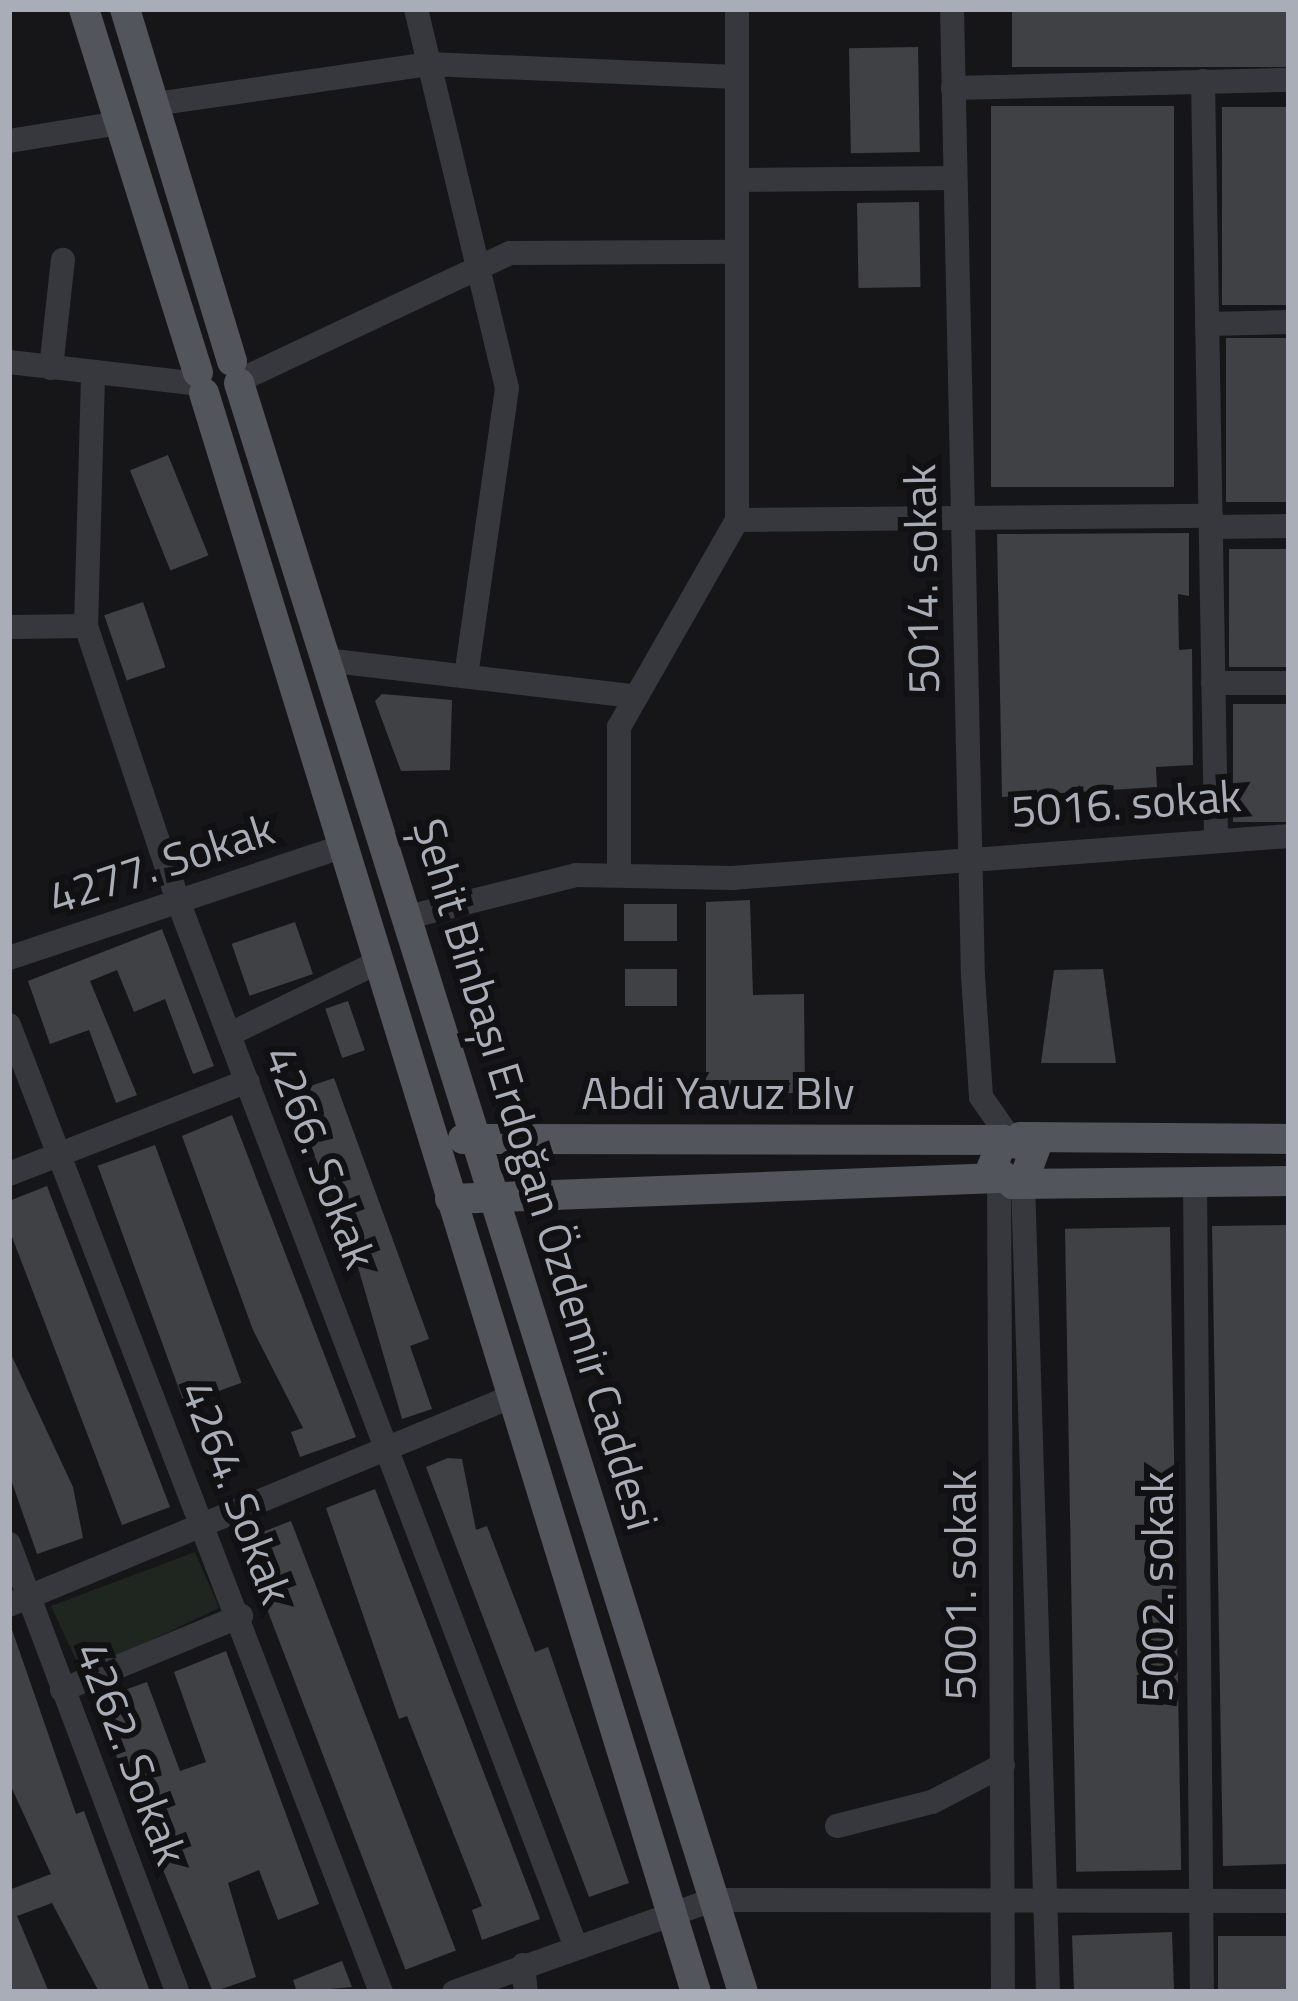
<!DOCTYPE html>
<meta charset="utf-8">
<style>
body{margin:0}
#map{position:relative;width:1298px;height:2001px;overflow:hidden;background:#161618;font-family:"Titillium Web",sans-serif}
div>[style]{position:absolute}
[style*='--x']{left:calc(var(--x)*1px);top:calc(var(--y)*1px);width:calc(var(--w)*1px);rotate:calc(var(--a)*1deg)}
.green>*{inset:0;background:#1e261f}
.building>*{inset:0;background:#404145;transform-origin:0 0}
.minor>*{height:24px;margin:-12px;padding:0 12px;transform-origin:12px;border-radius:12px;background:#37383d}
.major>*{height:30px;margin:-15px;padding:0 15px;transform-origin:15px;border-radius:15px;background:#53555c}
span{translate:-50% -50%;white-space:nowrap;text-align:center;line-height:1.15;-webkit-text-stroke:12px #111113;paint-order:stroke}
.street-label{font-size:45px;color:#a8adb8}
.frame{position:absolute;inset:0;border:12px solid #a8adb8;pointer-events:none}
</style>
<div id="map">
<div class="green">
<i style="clip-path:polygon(195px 1552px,219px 1608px,82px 1673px,51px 1606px)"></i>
</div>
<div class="building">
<i style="left:1012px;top:9px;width:277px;height:58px"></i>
<i style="left:918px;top:47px;width:105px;height:69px;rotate:89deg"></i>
<i style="left:991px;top:106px;width:183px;height:381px"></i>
<i style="left:1222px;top:107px;width:67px;height:198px"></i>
<i style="left:919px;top:202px;width:85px;height:62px;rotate:89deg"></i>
<i style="left:1289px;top:338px;width:164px;height:63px;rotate:90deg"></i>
<i style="left:168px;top:455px;width:108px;height:41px;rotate:68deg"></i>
<i style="clip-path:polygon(1189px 533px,1189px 596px,1178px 594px,1179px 650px,1192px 649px,1193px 765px,1156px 767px,1157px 787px,1002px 797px,997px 534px)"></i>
<i style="left:1289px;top:549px;width:118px;height:60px;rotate:90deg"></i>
<i style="left:143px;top:602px;width:69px;height:41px;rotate:71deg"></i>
<i style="clip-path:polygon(382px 694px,452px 700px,450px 770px,401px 771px,375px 701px)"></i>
<i style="left:1233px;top:704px;width:56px;height:118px"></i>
<i style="clip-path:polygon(750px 900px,753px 995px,804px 994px,805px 1093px,706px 1093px,706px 902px)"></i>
<i style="left:624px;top:904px;width:53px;height:37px"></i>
<i style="left:295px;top:922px;width:55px;height:67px;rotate:71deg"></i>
<i style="clip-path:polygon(162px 929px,214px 1066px,193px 1074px,165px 999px,134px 1012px,117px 970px,90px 981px,137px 1095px,116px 1103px,89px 1030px,50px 1044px,28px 981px)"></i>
<i style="left:625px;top:969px;width:52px;height:37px"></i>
<i style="clip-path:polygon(1103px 969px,1116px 1063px,1041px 1063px,1054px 970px)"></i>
<i style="left:348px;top:1001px;width:52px;height:24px;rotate:71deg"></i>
<i style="clip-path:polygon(334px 1078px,429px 1339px,410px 1346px,432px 1409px,402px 1419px,342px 1212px,328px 1218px,315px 1189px,327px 1184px,287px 1094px)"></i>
<i style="clip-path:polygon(232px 1115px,356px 1437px,300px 1457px,291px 1432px,303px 1428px,253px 1330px,182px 1136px)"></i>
<i style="left:155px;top:1145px;width:253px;height:61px;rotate:70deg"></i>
<i style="clip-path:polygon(47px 1186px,170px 1507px,122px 1525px,9px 1229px,9px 1201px)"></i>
<i style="clip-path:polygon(1289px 1225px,1289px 1864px,1223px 1866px,1212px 1226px)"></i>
<i style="left:1170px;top:1227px;width:643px;height:105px;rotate:89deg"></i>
<i style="clip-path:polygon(9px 1350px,73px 1487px,83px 1538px,37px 1554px,9px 1474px)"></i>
<i style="clip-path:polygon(448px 1458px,462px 1459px,476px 1530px,487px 1526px,535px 1652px,548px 1647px,629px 1883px,589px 1897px,426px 1467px)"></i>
<i style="clip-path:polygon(375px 1489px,540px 1919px,482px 1940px,472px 1910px,482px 1906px,407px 1716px,399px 1719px,326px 1508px)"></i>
<i style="left:291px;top:1521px;width:460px;height:54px;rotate:69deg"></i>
<i style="clip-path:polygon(9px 1621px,76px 1814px,84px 1811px,150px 1992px,99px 1992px,52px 1903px,17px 1916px,49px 1992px,9px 1992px,9px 1890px,51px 1874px,9px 1782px)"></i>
<i style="clip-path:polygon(226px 1651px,319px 1904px,278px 1920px,259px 1870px,228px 1883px,256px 1977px,213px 1992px,94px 1701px,147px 1682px,180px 1771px,206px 1762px,174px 1672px)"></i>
<i style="left:1172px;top:1932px;width:60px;height:100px;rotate:88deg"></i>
<i style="left:1289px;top:1936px;width:56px;height:71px;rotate:90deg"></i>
<i style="clip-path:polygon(342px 1961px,352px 1987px,297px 1992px,293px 1980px)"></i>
</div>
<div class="minor">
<i style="--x:416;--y:9;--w:390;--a:76.5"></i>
<i style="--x:507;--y:388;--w:291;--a:98.1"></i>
<i style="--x:952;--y:9;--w:967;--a:88.76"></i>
<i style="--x:973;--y:976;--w:121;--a:86.2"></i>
<i style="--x:981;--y:1097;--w:49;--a:55"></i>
<i style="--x:1203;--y:81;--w:756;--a:89.01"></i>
<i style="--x:953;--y:88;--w:336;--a:-1.4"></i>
<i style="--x:155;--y:104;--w:276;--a:-8.3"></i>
<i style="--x:428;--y:64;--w:309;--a:2.4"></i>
<i style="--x:9;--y:141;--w:111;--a:-9.3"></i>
<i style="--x:737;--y:180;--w:218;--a:-0.5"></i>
<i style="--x:1207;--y:324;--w:82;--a:-1.4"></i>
<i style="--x:9;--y:362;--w:191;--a:6.6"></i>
<i style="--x:51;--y:368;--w:109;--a:-83.7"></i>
<i style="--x:93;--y:377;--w:249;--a:91.6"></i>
<i style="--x:86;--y:626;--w:290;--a:71.5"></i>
<i style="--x:178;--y:901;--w:1119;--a:69.17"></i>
<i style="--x:240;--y:380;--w:298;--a:-25.2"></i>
<i style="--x:510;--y:253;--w:227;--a:-0.3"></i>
<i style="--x:737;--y:520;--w:474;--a:-0.5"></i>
<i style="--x:1211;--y:527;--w:78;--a:-0.7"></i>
<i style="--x:9;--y:627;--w:77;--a:-0.7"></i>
<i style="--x:325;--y:660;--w:310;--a:6.7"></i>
<i style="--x:1213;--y:683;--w:76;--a:0"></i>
<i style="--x:619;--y:873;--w:146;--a:-90"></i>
<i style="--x:619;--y:727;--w:238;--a:-60.3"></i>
<i style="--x:737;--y:520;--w:511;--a:-90"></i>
<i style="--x:412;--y:916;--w:169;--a:-14"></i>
<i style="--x:576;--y:875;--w:156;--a:1.1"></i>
<i style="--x:732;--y:878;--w:559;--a:-4.31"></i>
<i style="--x:9;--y:958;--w:349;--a:-18.5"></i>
<i style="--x:9;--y:1025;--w:1036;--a:68.96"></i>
<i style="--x:230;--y:1034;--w:162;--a:-25.9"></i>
<i style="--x:9;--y:1174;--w:256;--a:-21.3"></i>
<i style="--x:999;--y:1178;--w:814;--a:89.72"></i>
<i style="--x:1195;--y:1181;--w:811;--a:89.51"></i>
<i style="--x:1023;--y:1182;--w:810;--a:88.23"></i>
<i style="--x:9;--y:1544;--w:478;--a:69.4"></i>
<i style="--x:9;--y:1605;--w:543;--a:-22.51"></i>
<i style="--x:62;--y:1690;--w:194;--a:-22.5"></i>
<i style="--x:837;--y:1826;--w:98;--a:-14.2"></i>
<i style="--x:932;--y:1802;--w:80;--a:-27.5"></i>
<i style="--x:523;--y:1965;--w:27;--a:84"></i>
<i style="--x:454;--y:1992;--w:275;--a:-19.6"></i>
<i style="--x:713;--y:1900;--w:576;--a:0.1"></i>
</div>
<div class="major">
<i style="--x:84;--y:9;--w:381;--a:72.6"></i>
<i style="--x:125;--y:9;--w:368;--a:73.1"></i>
<i style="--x:239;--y:383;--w:1686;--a:72.61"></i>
<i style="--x:204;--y:393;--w:1673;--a:72.9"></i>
<i style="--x:1020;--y:1137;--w:269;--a:0.4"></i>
<i style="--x:463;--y:1139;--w:540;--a:0.11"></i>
<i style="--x:1023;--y:1182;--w:35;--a:-70"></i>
<i style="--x:1035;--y:1149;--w:33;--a:-164"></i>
<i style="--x:1003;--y:1140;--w:29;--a:112"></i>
<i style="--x:992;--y:1167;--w:27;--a:39"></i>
<i style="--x:1013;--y:1184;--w:276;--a:-0.6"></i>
<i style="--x:450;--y:1199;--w:549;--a:-2.19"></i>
</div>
<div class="street-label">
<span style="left:921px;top:579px;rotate:-91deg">5014. sokak</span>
<span style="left:1126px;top:803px;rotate:-4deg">5016. sokak</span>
<span style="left:161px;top:863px;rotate:-18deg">4277. Sokak</span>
<span style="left:718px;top:1093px">Abdi Yavuz Blv</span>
<span style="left:321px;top:1157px;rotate:69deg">4266. Sokak</span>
<span style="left:536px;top:1174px;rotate:73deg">Şehit Binbaşı Erdoğan Özdemir Caddesi</span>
<span style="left:237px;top:1492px;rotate:69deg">4264. Sokak</span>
<span style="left:960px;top:1585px;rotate:-90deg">5001. sokak</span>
<span style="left:1157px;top:1587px;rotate:-90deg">5002. sokak</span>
<span style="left:132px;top:1753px;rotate:69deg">4262. Sokak</span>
</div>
<div class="frame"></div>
</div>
